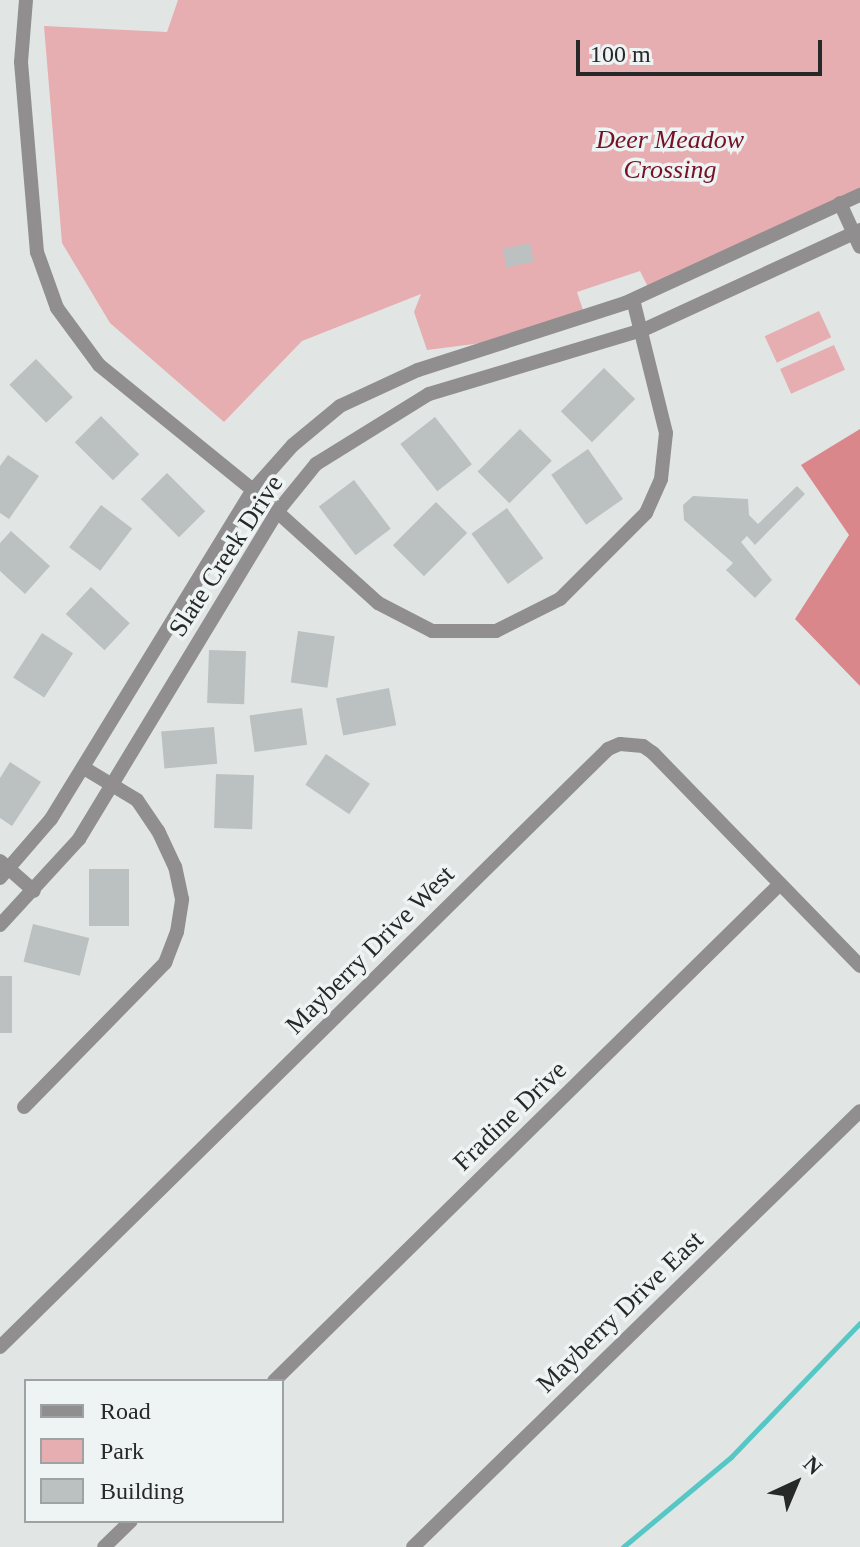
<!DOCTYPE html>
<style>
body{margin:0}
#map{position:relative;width:860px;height:1547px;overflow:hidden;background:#e1e6e5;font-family:Georgia,serif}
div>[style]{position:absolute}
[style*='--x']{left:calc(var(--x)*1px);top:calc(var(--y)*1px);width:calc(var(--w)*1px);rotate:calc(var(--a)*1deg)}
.green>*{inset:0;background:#e6aeb0;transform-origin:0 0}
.forest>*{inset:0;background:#da878c}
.stream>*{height:5px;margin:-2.5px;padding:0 2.5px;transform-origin:2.5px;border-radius:2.5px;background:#56c7c5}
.building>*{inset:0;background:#bbc0c0;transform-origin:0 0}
.street>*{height:14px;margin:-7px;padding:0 7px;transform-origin:7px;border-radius:7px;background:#908e8e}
span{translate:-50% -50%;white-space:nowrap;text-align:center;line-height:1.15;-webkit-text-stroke:7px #eef3f3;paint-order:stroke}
.park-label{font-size:26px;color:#751125;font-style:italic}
.street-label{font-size:26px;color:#272828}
.legend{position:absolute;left:24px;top:1379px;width:260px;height:144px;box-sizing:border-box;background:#eef3f3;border:2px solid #9ea2a2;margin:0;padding:10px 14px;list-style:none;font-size:24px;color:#272828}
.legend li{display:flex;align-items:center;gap:16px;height:40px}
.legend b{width:40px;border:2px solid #9ea2a2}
.north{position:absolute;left:756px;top:1443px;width:80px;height:80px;-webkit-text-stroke:6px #eef3f3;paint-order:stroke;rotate:44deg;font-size:22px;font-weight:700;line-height:32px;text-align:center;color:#272828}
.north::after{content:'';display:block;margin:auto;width:28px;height:36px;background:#272828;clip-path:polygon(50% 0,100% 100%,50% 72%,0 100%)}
.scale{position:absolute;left:576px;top:40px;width:246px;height:36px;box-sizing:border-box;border:4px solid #272828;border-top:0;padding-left:10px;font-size:24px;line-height:28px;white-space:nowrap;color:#272828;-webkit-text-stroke:6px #eef3f3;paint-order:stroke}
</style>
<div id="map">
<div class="green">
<i style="clip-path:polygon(178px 0,860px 0,860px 188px,648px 287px,640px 271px,577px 292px,583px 310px,482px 343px,427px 350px,414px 312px,421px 294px,302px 341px,224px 422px,110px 323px,62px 243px,44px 26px,167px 32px)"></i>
<i style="left:819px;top:311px;width:29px;height:60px;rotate:65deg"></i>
<i style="left:834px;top:345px;width:27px;height:59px;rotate:66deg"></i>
</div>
<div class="forest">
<i style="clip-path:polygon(860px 429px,860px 686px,795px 619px,849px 535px,801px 465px)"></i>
</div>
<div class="stream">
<i style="--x:623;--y:1547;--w:141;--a:-39.8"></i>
<i style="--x:731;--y:1457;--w:186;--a:-46.1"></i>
</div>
<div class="building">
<i style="left:530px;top:243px;width:19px;height:28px;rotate:78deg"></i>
<i style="left:36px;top:359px;width:53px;height:37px;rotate:46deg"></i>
<i style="left:604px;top:368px;width:44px;height:61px;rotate:45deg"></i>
<i style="left:101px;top:416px;width:54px;height:37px;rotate:45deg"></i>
<i style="left:435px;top:417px;width:60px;height:44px;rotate:52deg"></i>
<i style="left:520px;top:429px;width:45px;height:60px;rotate:45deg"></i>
<i style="left:588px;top:449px;width:61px;height:45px;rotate:55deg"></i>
<i style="clip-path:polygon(8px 455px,39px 476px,9px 519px,0 513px,0 466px)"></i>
<i style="left:167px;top:473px;width:54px;height:37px;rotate:45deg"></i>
<i style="left:354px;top:480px;width:61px;height:44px;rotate:53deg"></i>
<i style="clip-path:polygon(797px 486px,805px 494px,755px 545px,747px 536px,741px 542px,772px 580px,755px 598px,726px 570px,733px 563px,684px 520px,683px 505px,693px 496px,748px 499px,749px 515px,758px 524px)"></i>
<i style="left:436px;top:502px;width:44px;height:61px;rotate:45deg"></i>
<i style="left:101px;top:505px;width:39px;height:53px;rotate:37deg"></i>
<i style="left:507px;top:508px;width:62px;height:44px;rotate:54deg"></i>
<i style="clip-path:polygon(11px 531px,50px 566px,25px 594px,0 571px,0 543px)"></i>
<i style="left:91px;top:587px;width:53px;height:37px;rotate:43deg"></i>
<i style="left:298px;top:631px;width:37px;height:52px;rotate:8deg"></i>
<i style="left:42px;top:633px;width:37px;height:53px;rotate:33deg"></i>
<i style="left:209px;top:650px;width:37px;height:53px;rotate:2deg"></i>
<i style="left:389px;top:688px;width:38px;height:54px;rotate:79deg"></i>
<i style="left:302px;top:708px;width:37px;height:53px;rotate:82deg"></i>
<i style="left:214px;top:727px;width:37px;height:53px;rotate:85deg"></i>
<i style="left:326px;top:754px;width:53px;height:37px;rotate:34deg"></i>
<i style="clip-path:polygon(10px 762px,41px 782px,12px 826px,0 818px,0 778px)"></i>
<i style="left:216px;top:774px;width:38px;height:54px;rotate:2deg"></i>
<i style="left:89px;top:869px;width:40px;height:57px"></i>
<i style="left:33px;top:924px;width:58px;height:39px;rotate:14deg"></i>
<i style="left:0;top:976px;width:12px;height:57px"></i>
</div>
<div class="street">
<i style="--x:26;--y:0;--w:62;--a:94.6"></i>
<i style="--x:21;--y:62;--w:191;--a:85.2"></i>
<i style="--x:37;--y:252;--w:59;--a:70.3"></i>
<i style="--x:57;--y:308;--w:71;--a:53.6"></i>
<i style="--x:99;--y:365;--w:198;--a:39.1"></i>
<i style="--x:253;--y:490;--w:169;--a:42.1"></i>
<i style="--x:378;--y:603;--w:61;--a:27.4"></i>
<i style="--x:432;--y:631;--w:64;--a:0"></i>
<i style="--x:496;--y:631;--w:72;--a:-26.6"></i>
<i style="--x:560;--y:599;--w:122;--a:-45"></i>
<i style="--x:646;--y:513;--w:37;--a:-66"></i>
<i style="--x:661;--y:479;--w:46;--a:-83.8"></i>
<i style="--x:666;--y:433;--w:137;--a:-103.9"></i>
<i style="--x:840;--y:203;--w:48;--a:65.6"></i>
<i style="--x:0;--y:861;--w:45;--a:41.4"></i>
<i style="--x:0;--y:878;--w:78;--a:-49.2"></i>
<i style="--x:51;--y:819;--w:386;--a:-58.5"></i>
<i style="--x:253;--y:490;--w:60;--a:-48.4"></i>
<i style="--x:293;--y:445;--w:61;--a:-39.7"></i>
<i style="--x:340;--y:406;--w:86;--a:-24.8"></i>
<i style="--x:418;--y:370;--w:218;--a:-17.9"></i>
<i style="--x:625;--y:303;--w:259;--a:-24.7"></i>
<i style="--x:0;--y:925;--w:117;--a:-47.4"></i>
<i style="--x:79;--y:839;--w:382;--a:-58.8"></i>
<i style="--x:277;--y:512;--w:62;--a:-50.9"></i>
<i style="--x:316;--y:464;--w:133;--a:-31.8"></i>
<i style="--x:429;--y:394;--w:223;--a:-16.7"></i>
<i style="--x:643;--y:330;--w:239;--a:-24.7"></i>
<i style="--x:24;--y:1107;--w:202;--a:-45.6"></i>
<i style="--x:165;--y:963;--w:33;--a:-69"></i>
<i style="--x:177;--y:932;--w:33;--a:-81"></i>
<i style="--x:182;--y:899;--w:33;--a:-102"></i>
<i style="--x:175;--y:867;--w:40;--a:-115"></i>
<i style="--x:158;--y:831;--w:37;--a:-124"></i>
<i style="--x:137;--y:800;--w:62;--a:-148.9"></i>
<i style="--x:0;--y:1347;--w:853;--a:-44.52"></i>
<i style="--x:608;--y:749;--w:13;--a:-23"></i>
<i style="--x:620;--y:744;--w:23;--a:5"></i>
<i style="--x:643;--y:746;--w:12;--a:35"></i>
<i style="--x:653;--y:753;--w:297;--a:45.8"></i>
<i style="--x:274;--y:1381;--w:709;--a:-44.49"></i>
<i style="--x:104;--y:1547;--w:37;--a:-44"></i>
<i style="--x:413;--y:1547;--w:624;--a:-44.29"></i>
</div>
<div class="park-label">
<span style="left:670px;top:155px">Deer Meadow<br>Crossing</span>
</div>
<div class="street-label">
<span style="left:226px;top:556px;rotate:-57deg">Slate Creek Drive</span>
<span style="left:370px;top:950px;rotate:-45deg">Mayberry Drive West</span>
<span style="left:510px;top:1116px;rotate:-44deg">Fradine Drive</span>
<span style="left:620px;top:1312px;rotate:-44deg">Mayberry Drive East</span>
</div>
<ul class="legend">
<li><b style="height:10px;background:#908e8e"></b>Road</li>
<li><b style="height:22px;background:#e6aeb0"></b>Park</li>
<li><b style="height:22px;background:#bbc0c0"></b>Building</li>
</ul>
<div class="north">N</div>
<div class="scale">100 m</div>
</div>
